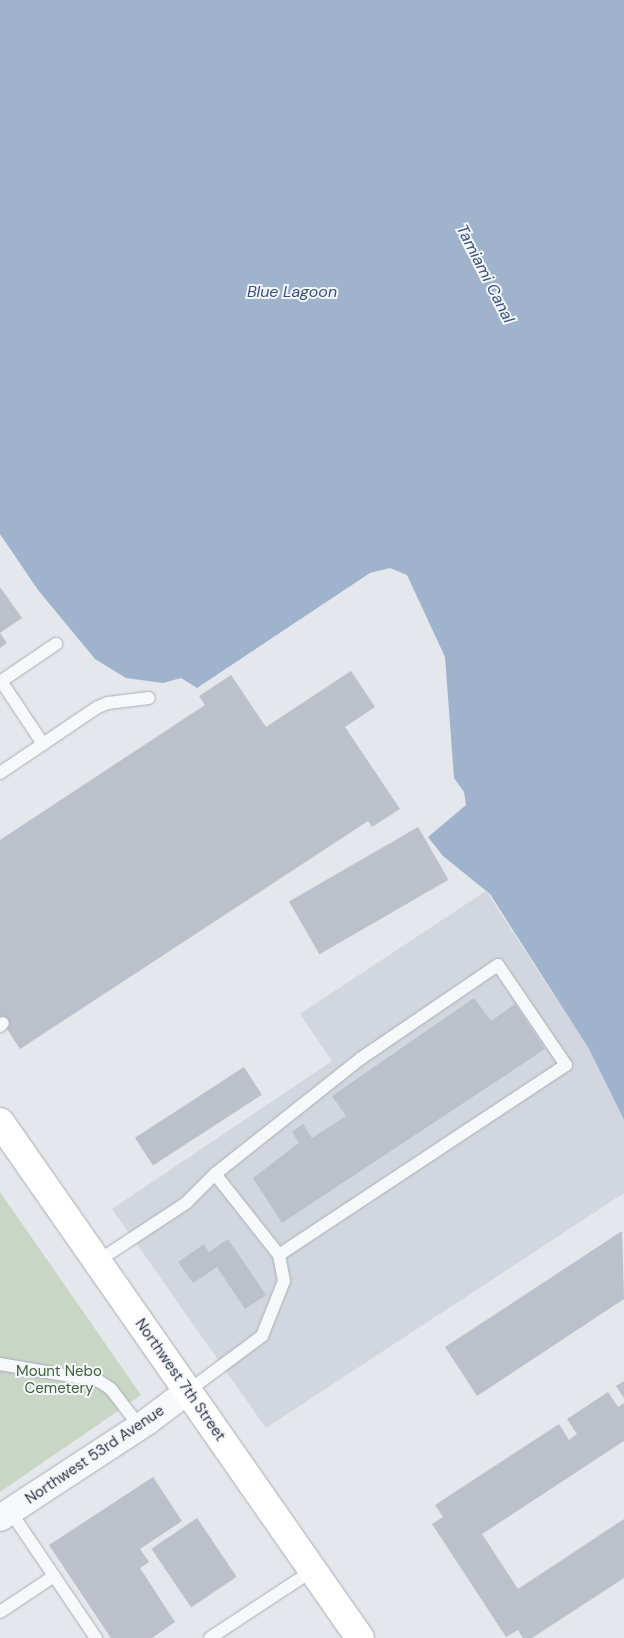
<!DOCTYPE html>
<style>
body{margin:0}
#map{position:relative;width:624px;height:1638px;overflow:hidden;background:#e4e7ec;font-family:"DM Sans",sans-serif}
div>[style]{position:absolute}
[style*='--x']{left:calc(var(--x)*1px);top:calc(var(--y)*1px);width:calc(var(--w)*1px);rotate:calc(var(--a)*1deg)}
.built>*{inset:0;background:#d2d6de}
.green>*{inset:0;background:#c9d6c5}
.water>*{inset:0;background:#9fb4cc}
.building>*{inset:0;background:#bbc0ca;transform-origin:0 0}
.roads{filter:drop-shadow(0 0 1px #a9aeb7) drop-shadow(0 0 1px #a9aeb7)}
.service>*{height:12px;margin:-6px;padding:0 6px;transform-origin:6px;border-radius:6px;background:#f7f8fa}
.minor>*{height:26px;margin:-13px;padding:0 13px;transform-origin:13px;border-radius:13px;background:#f7f8fa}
.secondary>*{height:28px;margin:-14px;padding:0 14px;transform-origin:14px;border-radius:14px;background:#fff}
span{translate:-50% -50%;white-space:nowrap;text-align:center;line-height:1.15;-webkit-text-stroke:4px #f4f6f9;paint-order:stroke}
.park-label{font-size:15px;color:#3f6138}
.street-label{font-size:15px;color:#2b3445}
.water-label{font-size:16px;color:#34527a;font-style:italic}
</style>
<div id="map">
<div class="built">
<i style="clip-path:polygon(486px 891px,589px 1049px,624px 1120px,624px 1193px,266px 1428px,112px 1209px,332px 1061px,300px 1014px)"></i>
</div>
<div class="green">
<i style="clip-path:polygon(0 1192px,141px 1395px,0 1492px)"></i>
</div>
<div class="water">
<i style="clip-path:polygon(0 0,624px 0,624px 1120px,589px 1049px,490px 894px,443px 856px,428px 837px,466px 805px,464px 792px,454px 778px,445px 657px,407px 575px,390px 568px,370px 573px,197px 688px,181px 678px,163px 683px,126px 678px,95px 659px,38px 590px,0 534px)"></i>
</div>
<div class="building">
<i style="clip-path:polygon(0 587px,22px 618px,0 633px,7px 643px,0 648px)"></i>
<i style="clip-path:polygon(351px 671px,375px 707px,345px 727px,400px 809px,372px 827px,368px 821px,20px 1049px,0 1018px,0 840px,205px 705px,199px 696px,231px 675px,266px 727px)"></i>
<i style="left:418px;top:827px;width:61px;height:149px;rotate:60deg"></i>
<i style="clip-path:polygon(474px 998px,491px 1021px,515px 1004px,545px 1049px,282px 1223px,253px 1178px,299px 1143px,292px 1132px,303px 1124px,312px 1138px,346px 1116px,332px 1096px)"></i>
<i style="left:244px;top:1067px;width:33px;height:130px;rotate:57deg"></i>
<i style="clip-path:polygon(622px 1231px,624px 1299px,477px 1396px,445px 1347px)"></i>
<i style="clip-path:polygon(228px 1239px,266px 1295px,245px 1309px,217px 1267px,193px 1283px,178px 1262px,204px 1244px,209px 1252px)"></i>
<i style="clip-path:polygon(624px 1381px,624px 1398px,616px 1386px)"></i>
<i style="clip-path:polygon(608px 1392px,618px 1407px,624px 1403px,624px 1441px,482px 1534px,518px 1589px,624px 1519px,624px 1578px,532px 1638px,523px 1638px,518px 1630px,506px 1637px,432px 1524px,443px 1517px,435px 1505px,559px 1424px,569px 1440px,577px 1434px,567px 1419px)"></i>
<i style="clip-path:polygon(153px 1477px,182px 1521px,140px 1549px,149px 1562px,140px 1568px,175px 1622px,152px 1638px,111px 1638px,49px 1545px)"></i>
<i style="left:197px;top:1518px;width:71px;height:55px;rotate:56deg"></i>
</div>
<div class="roads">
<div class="service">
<i style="--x:1;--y:681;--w:76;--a:56.3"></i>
<i style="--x:0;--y:682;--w:68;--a:-34.2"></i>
<i style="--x:0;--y:773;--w:118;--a:-34"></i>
<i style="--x:98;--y:707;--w:11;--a:-22"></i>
<i style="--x:108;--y:703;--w:41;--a:-7"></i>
<i style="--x:0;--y:1026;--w:4;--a:-45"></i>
<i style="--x:215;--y:1174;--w:103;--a:51.7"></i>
<i style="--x:98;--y:1261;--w:105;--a:-33.4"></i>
<i style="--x:186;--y:1203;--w:41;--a:-45"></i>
<i style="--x:215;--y:1174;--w:185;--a:-38.4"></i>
<i style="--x:360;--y:1059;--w:167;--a:-34.3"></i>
<i style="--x:498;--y:965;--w:121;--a:55.8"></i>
<i style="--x:566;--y:1065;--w:344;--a:146.5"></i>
<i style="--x:279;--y:1255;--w:26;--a:79"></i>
<i style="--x:284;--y:1281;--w:59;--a:111.8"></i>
<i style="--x:262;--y:1336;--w:92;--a:143.4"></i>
<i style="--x:0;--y:1364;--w:100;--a:9.7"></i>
<i style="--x:99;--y:1381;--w:14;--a:34"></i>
<i style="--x:111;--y:1389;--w:48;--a:52.7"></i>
<i style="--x:54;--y:1576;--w:75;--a:55.9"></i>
<i style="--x:0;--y:1612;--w:65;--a:-33.7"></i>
<i style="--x:54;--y:1576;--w:78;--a:-124.1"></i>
<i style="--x:210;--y:1638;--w:123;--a:-33.4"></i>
</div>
<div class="minor">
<i style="--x:0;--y:1518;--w:177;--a:-33.2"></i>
<i style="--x:148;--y:1421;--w:50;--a:-36.9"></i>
</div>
<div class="secondary">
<i style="--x:0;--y:1122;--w:629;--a:55.1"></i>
</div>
</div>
<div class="park-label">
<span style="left:59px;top:1380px">Mount Nebo<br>Cemetery</span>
</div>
<div class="street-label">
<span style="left:180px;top:1380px;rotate:55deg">Northwest 7th Street</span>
<span style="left:95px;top:1455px;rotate:-34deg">Northwest 53rd Avenue</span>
</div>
<div class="water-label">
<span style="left:485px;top:274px;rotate:63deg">Tamiami Canal</span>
<span style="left:292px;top:292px">Blue Lagoon</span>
</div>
</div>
